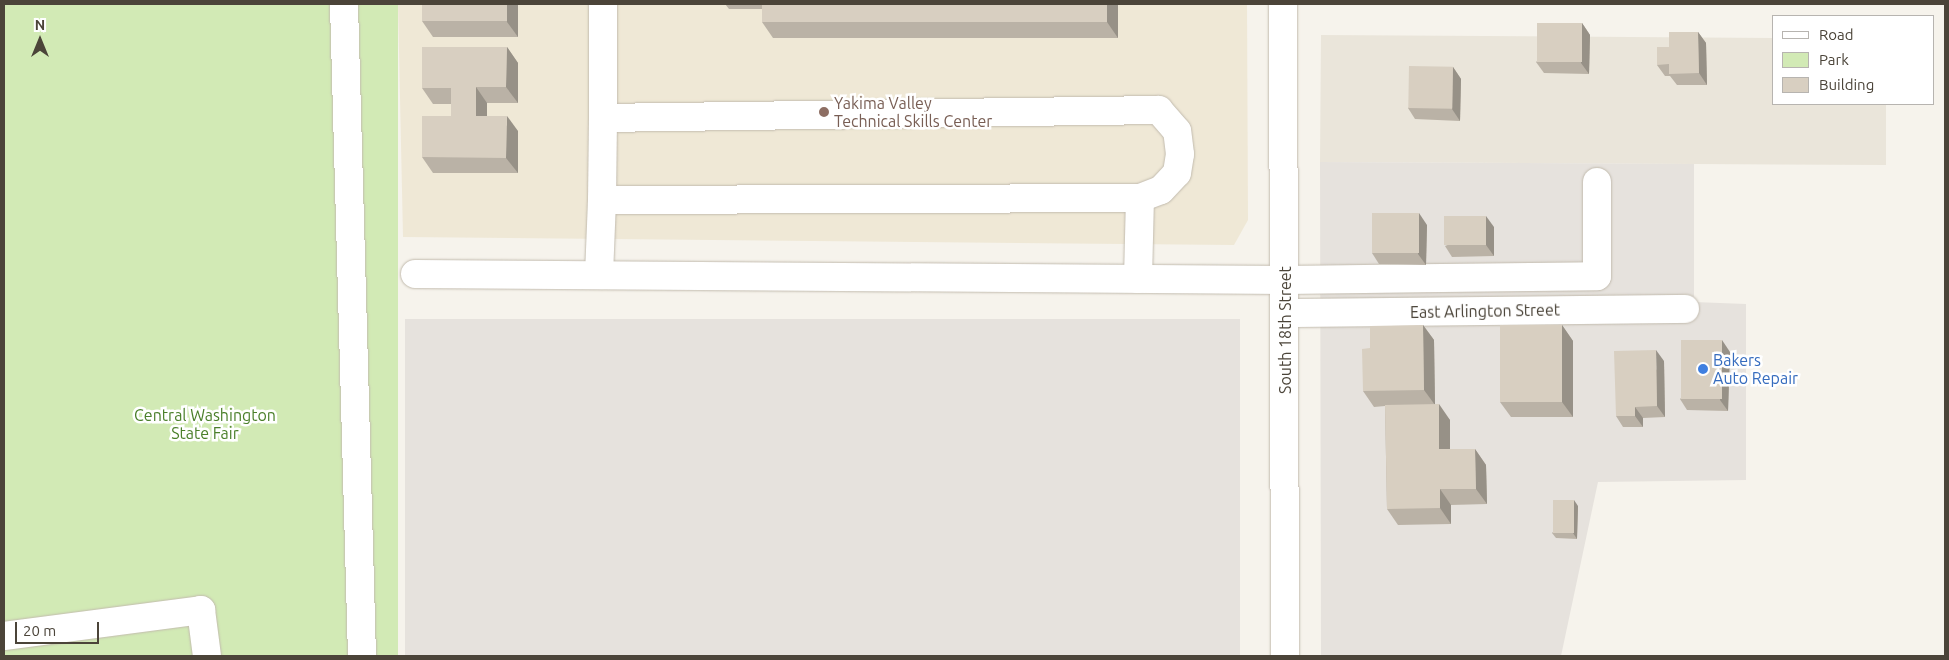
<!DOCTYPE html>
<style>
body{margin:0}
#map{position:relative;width:1949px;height:660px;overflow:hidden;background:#f6f3ec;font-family:Ubuntu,sans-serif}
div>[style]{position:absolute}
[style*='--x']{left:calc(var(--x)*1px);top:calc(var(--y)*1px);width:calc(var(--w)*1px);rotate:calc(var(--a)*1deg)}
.residential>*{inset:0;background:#eae5da}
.industrial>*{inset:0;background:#e6e2dd;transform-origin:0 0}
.education>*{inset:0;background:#efe8d6}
.green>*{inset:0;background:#d2eab5;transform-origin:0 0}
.roads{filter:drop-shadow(0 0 1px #c2bbae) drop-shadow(0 0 1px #c2bbae)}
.minor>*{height:28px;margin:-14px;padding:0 14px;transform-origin:14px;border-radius:14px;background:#fff}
.wall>*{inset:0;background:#bab2a6;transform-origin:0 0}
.shaded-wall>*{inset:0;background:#979187}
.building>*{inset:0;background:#d8cfc1;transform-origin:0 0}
.dots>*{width:14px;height:14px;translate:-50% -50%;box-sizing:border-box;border:2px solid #fff;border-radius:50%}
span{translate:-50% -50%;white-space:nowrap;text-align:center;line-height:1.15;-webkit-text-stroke:5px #fff;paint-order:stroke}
.education-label{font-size:16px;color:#785e54}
.left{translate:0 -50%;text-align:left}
.street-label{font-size:16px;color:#4b4439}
.shop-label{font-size:16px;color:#366cbe}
.park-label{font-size:16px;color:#4a7f2a}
.frame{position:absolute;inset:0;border:5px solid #4b4439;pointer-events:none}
.legend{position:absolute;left:1772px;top:15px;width:162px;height:90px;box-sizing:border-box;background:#fff;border:1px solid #b7b4b0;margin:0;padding:6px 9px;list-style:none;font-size:15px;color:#4b4439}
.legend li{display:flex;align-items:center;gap:10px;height:25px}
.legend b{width:25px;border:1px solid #b7b4b0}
.north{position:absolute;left:15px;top:15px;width:50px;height:50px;-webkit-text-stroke:4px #fff;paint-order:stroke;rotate:0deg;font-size:14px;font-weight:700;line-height:20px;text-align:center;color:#4b4439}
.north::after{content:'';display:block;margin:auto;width:18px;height:22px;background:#4b4439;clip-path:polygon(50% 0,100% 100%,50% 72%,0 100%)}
.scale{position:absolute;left:15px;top:622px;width:84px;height:22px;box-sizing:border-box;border:2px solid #4b4439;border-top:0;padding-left:6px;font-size:15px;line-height:18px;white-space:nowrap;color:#4b4439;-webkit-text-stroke:4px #fff;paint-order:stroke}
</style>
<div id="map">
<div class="residential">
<i style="clip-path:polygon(1321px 35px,1773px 38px,1773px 104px,1886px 104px,1886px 165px,1320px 162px)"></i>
</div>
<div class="industrial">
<i style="clip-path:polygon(1320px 162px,1694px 164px,1694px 302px,1746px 304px,1746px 480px,1598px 482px,1561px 656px,1321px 656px)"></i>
<i style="left:1240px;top:319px;width:337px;height:835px;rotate:90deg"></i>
</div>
<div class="education">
<i style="clip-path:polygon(398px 4px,1247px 4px,1248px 220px,1234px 245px,403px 237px)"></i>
</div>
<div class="green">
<i style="left:4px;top:4px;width:394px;height:652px"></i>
</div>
<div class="roads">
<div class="minor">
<i style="--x:344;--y:4;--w:652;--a:88.42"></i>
<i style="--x:1283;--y:4;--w:652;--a:89.82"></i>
<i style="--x:603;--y:118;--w:114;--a:-90"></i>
<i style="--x:415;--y:274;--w:871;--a:0.39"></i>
<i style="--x:1286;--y:280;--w:311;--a:-0.7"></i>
<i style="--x:1597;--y:276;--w:94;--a:-90"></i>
<i style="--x:599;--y:275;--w:75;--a:-87.7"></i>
<i style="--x:1138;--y:279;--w:81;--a:-88.6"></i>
<i style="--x:1140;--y:198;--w:22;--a:-21"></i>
<i style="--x:1161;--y:190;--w:23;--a:-47"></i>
<i style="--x:1177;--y:173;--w:19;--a:-81"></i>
<i style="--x:1180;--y:154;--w:23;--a:-97"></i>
<i style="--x:1177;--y:131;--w:28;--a:-131"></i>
<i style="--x:1159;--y:110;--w:556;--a:179.18"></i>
<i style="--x:603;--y:118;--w:82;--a:90.7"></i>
<i style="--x:602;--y:200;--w:538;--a:-0.21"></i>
<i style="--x:1286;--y:313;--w:399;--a:-0.6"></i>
<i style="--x:4;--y:636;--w:199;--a:-7.5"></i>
<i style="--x:201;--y:610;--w:46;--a:82.6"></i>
</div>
</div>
<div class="wall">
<i style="clip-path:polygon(518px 4px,518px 37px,433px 37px,422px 21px)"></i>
<i style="clip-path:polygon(725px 4px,1118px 4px,1118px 38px,773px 38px,762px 22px,762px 9px,729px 9px)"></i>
<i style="left:1402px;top:4px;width:60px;height:1px"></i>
<i style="clip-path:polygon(1582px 23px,1590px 35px,1589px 74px,1544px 73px,1536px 62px)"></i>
<i style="clip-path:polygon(1698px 32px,1706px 43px,1707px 85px,1677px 85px,1670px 76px,1665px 76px,1657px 65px,1669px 47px)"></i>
<i style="clip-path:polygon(507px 47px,518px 63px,518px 103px,487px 103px,487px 116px,518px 131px,518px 173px,433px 173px,422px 157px,451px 116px,451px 104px,433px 104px,422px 88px)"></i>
<i style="clip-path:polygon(1453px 67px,1461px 79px,1460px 121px,1415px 119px,1408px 108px)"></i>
<i style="clip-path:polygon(1427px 225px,1426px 265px,1379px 264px,1372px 253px)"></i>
<i style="clip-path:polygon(1494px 227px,1494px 256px,1452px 257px,1445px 246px)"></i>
<i style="clip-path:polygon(1423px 325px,1434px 340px,1435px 405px,1450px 420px,1450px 449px,1475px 449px,1486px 465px,1487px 504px,1451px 505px,1451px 524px,1398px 525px,1387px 509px,1385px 406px,1374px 407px,1363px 391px,1370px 348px)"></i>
<i style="clip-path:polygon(1562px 325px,1573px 341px,1573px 417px,1511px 417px,1500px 402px)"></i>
<i style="clip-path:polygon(1730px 352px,1728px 411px,1687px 410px,1680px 399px)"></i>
<i style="clip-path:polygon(1664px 361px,1665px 417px,1643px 418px,1643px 427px,1623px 427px,1616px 416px)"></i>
<i style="clip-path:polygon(1578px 506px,1577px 539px,1556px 538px,1552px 533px)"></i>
</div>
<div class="shaded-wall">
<i style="clip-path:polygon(507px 4px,518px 4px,518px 37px,507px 22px)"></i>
<i style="clip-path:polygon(1107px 4px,1118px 4px,1118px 38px,1107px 22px)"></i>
<i style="clip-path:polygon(1582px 23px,1590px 35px,1589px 74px,1581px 63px)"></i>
<i style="clip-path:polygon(1698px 32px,1706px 43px,1707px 85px,1699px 73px)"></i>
<i style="clip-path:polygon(507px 47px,518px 63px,518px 103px,506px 87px)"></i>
<i style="clip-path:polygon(1453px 67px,1461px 79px,1460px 121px,1452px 109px)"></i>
<i style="clip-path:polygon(476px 87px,487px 103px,487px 131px,476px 116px)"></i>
<i style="clip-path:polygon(507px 116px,518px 131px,518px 173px,506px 158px)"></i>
<i style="clip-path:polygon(1419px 213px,1427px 225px,1426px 265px,1418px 254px)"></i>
<i style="clip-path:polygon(1486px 216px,1494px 227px,1494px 256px,1486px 245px)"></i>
<i style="clip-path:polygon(1423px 325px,1434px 340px,1435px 405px,1424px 390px)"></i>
<i style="clip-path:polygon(1562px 325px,1573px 341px,1573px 417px,1562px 402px)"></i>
<i style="clip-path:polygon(1722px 340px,1730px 352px,1728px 411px,1720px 400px)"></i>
<i style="clip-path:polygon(1656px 350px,1664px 361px,1665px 417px,1657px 406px)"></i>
<i style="clip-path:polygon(1439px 404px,1450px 420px,1450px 465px,1439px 449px)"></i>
<i style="clip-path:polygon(1635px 407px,1643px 418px,1643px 427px,1635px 416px)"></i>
<i style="clip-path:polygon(1475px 449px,1486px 465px,1487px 504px,1476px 489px)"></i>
<i style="clip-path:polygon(1440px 489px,1451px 505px,1451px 524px,1440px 508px)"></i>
<i style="clip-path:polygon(1574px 500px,1578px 506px,1577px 539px,1573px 533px)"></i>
</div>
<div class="building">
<i style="left:422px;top:4px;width:85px;height:17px"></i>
<i style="left:762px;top:4px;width:345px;height:18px"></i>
<i style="left:1537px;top:23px;width:45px;height:39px"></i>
<i style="clip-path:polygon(1669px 32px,1698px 32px,1699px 73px,1669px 74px,1669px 64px,1657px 65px,1657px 47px,1669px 47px)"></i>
<i style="clip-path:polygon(422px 47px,507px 47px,506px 87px,476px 87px,476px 116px,507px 116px,506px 158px,422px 157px,422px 116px,451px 116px,451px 88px,422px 88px)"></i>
<i style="left:1409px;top:66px;width:44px;height:42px;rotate:1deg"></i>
<i style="left:1372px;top:213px;width:47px;height:40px"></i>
<i style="left:1486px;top:216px;width:29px;height:42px;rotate:90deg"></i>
<i style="clip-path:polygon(1423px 325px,1424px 390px,1363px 391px,1362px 349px,1370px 348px,1370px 326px)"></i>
<i style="left:1500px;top:325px;width:62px;height:77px"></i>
<i style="left:1681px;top:340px;width:41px;height:59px"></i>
<i style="clip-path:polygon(1656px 350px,1657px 406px,1635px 407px,1635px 416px,1616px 416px,1614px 351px)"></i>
<i style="clip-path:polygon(1439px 404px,1439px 449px,1475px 449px,1476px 489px,1440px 489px,1440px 508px,1387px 509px,1385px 405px)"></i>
<i style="left:1553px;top:500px;width:21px;height:33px"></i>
</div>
<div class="dots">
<i style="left:824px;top:112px;background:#8d6e63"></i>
<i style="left:1703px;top:369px;background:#3f7fe0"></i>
</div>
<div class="education-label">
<span class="left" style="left:834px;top:112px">Yakima Valley<br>Technical Skills Center</span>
</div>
<div class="street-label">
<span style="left:1485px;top:311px;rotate:-1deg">East Arlington Street</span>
<span style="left:1285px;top:330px;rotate:-90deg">South 18th Street</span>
</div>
<div class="shop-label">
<span class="left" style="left:1713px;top:369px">Bakers<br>Auto Repair</span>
</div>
<div class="park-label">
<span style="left:205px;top:424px">Central Washington<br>State Fair</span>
</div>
<div class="frame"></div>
<ul class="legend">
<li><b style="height:6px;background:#fff"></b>Road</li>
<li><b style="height:14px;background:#d2eab5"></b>Park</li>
<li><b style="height:14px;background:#d8cfc1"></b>Building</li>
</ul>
<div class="north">N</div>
<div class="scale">20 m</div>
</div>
